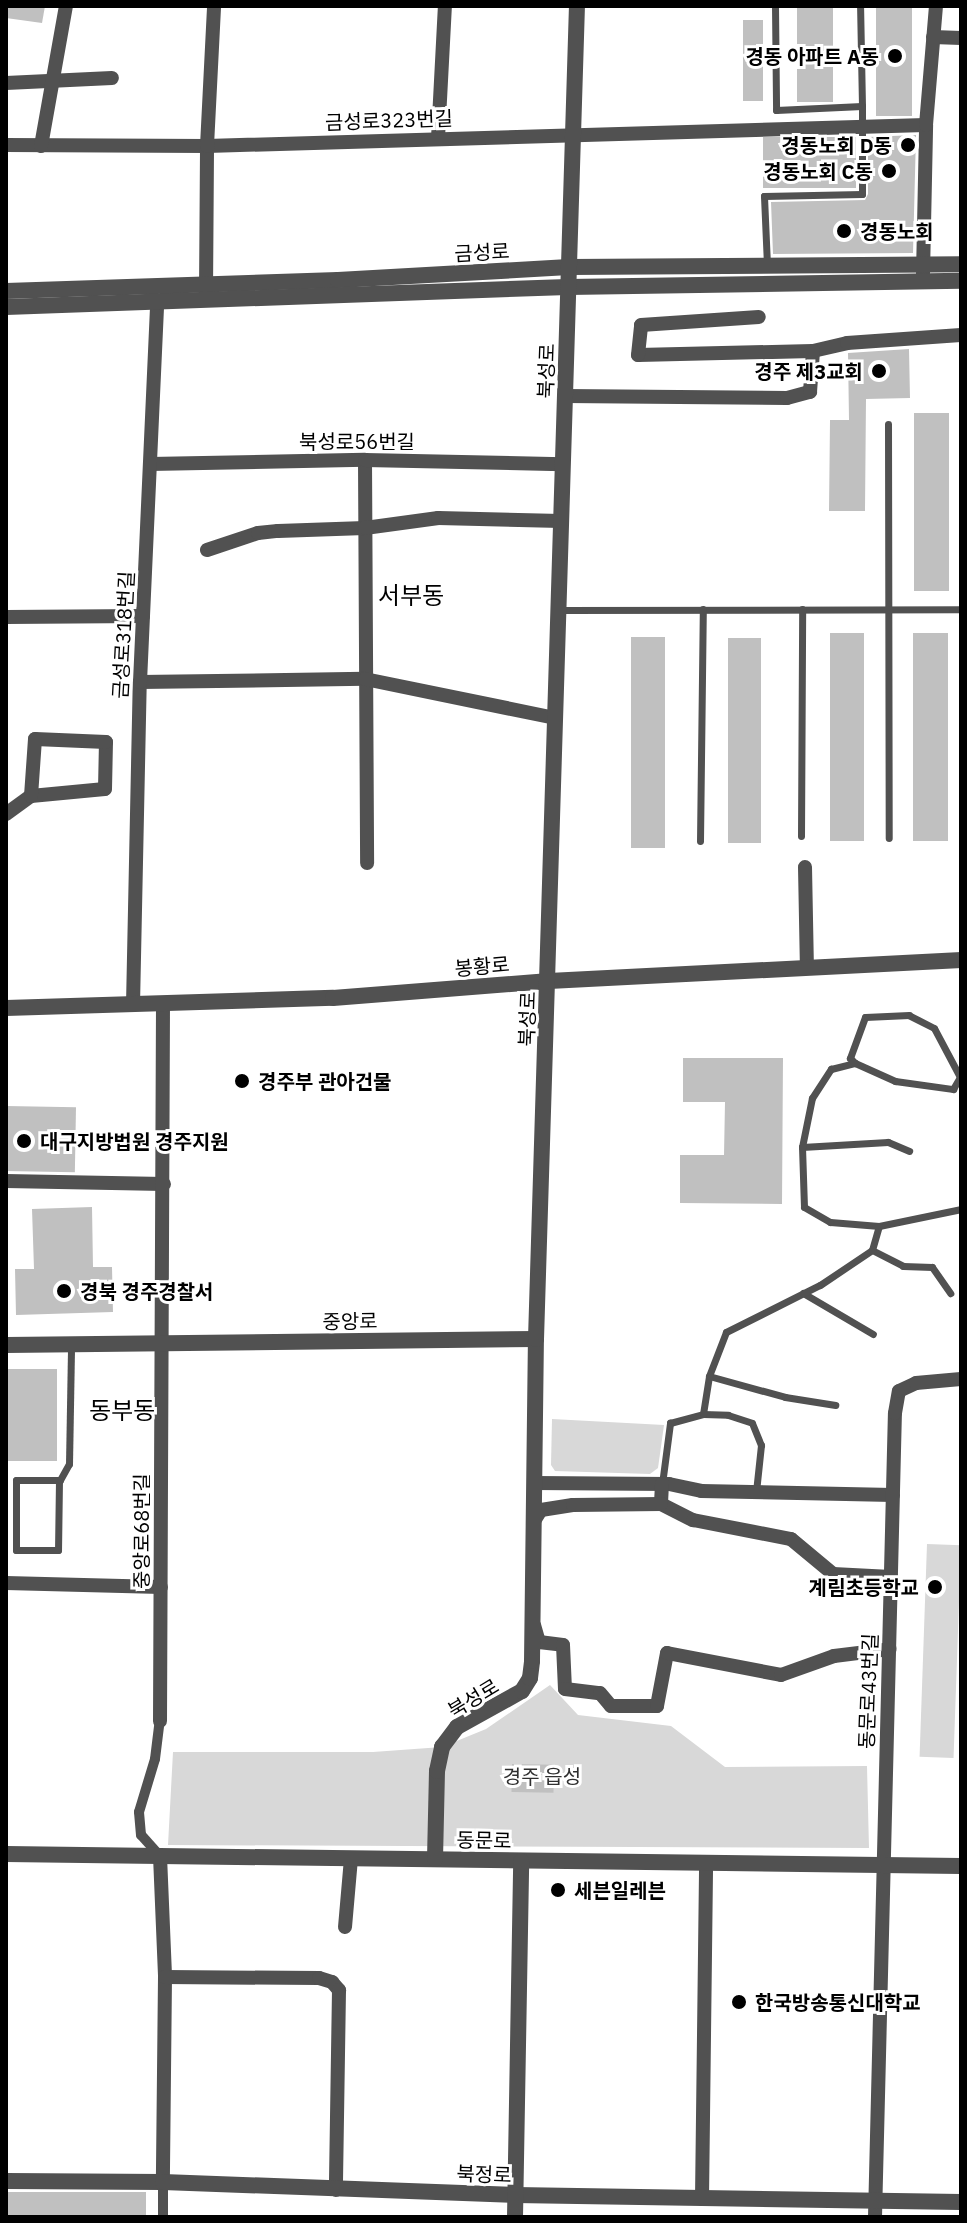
<!DOCTYPE html>
<meta charset="utf-8">
<style>
body{margin:0}
#map{position:relative;width:967px;height:2223px;overflow:hidden;background:#fff;font-family:"IBM Plex Sans","Noto Sans KR",sans-serif}
div>[style]{position:absolute}
[style*='--x']{left:calc(var(--x)*1px);top:calc(var(--y)*1px);width:calc(var(--w)*1px);rotate:calc(var(--a)*1deg)}
.green>*{inset:0;background:#d8d8d8;transform-origin:0 0}
.building>*{inset:0;background:#c0c0c0;transform-origin:0 0}
.service>*{height:7px;margin:-3.5px;padding:0 3.5px;transform-origin:3.5px;border-radius:3.5px;background:#515151}
.pedestrian>*{height:10px;margin:-5px;padding:0 5px;transform-origin:5px;border-radius:5px;background:#515151}
.minor>*{height:14px;margin:-7px;padding:0 7px;transform-origin:7px;border-radius:7px;background:#515151}
.tertiary>*{height:16px;margin:-8px;padding:0 8px;transform-origin:8px;border-radius:8px;background:#515151}
.dots>*{width:22px;height:22px;translate:-50% -50%;box-sizing:border-box;border:4px solid #fff;border-radius:50%}
span{translate:-50% -50%;white-space:nowrap;text-align:center;line-height:1.15;-webkit-text-stroke:6px #fff;paint-order:stroke}
.poi-label{font-size:20px;color:#000;font-weight:700}
.right{translate:-100% -50%;text-align:right}
.left{translate:0 -50%;text-align:left}
.street-label{font-size:20px;color:#000}
.park-label{font-size:20px;color:#2f2f2f}
.quarter-label{font-size:24px;color:#000}
.frame{position:absolute;inset:0;border:8px solid #000;pointer-events:none}
</style>
<div id="map">
<div class="green">
<i style="clip-path:polygon(552px 1419px,664px 1425px,658px 1468px,650px 1474px,555px 1471px,551px 1465px)"></i>
<i style="left:927px;top:1544px;width:34px;height:213px;rotate:2deg"></i>
<i style="clip-path:polygon(550px 1685px,578px 1715px,671px 1726px,725px 1767px,867px 1766px,869px 1848px,168px 1845px,173px 1752px,373px 1752px,442px 1747px,486px 1729px)"></i>
</div>
<div class="building">
<i style="clip-path:polygon(6px 6px,45px 6px,42px 23px,6px 18px)"></i>
<i style="left:797px;top:6px;width:36px;height:96px"></i>
<i style="left:876px;top:6px;width:36px;height:110px"></i>
<i style="left:743px;top:20px;width:20px;height:81px"></i>
<i style="clip-path:polygon(916px 135px,913px 253px,773px 254px,771px 202px,865px 200px,868px 194px,868px 137px)"></i>
<i style="left:856px;top:137px;width:51px;height:93px;rotate:90deg"></i>
<i style="clip-path:polygon(909px 349px,910px 398px,866px 399px,865px 511px,829px 511px,830px 420px,849px 420px,848px 353px)"></i>
<i style="left:949px;top:413px;width:178px;height:35px;rotate:90deg"></i>
<i style="left:830px;top:633px;width:34px;height:208px"></i>
<i style="left:913px;top:633px;width:35px;height:208px"></i>
<i style="left:631px;top:637px;width:34px;height:211px"></i>
<i style="left:728px;top:638px;width:33px;height:205px"></i>
<i style="clip-path:polygon(683px 1058px,783px 1058px,782px 1204px,680px 1203px,680px 1155px,724px 1155px,725px 1102px,683px 1102px)"></i>
<i style="left:6px;top:1106px;width:70px;height:65px;rotate:1deg"></i>
<i style="clip-path:polygon(92px 1207px,93px 1267px,112px 1267px,113px 1312px,16px 1315px,15px 1269px,34px 1269px,32px 1209px)"></i>
<i style="left:57px;top:1369px;width:92px;height:51px;rotate:90deg"></i>
<i style="left:512px;top:1764px;width:42px;height:28px;rotate:1deg"></i>
<i style="left:6px;top:2192px;width:140px;height:25px"></i>
</div>
<div class="service">
<i style="--x:775;--y:6;--w:104;--a:89.4"></i>
<i style="--x:776;--y:110;--w:86;--a:-2.7"></i>
<i style="--x:862;--y:106;--w:100;--a:-91.1"></i>
<i style="--x:767;--y:265;--w:69;--a:-92.5"></i>
<i style="--x:764;--y:196;--w:98;--a:-1.2"></i>
<i style="--x:862;--y:194;--w:88;--a:-90"></i>
<i style="--x:888;--y:424;--w:414;--a:89.9"></i>
<i style="--x:559;--y:610;--w:402;--a:-0.1"></i>
<i style="--x:801;--y:836;--w:227;--a:-89.7"></i>
<i style="--x:700;--y:841;--w:232;--a:-89.3"></i>
<i style="--x:802;--y:1147;--w:86;--a:-3.3"></i>
<i style="--x:888;--y:1142;--w:23;--a:23"></i>
<i style="--x:879;--y:1226;--w:84;--a:-11.7"></i>
<i style="--x:872;--y:1250;--w:35;--a:27"></i>
<i style="--x:903;--y:1266;--w:29;--a:2"></i>
<i style="--x:932;--y:1267;--w:32;--a:55"></i>
<i style="--x:803;--y:1293;--w:81;--a:30.4"></i>
<i style="--x:709;--y:1376;--w:79;--a:15.4"></i>
<i style="--x:785;--y:1397;--w:51;--a:9.1"></i>
<i style="--x:703;--y:1414;--w:25;--a:2"></i>
<i style="--x:728;--y:1415;--w:25;--a:18"></i>
<i style="--x:752;--y:1423;--w:24;--a:68"></i>
<i style="--x:761;--y:1445;--w:47;--a:96.1"></i>
<i style="--x:59;--y:1480;--w:70;--a:90.8"></i>
<i style="--x:58;--y:1550;--w:42;--a:180"></i>
<i style="--x:16;--y:1550;--w:70;--a:-90"></i>
<i style="--x:16;--y:1480;--w:44;--a:0"></i>
<i style="--x:60;--y:1480;--w:18;--a:-61"></i>
<i style="--x:69;--y:1464;--w:119;--a:-89"></i>
<i style="--x:662;--y:1484;--w:62;--a:-82.5"></i>
<i style="--x:670;--y:1423;--w:34;--a:-15"></i>
<i style="--x:703;--y:1414;--w:38;--a:-81"></i>
<i style="--x:709;--y:1376;--w:47;--a:-68.9"></i>
<i style="--x:726;--y:1332;--w:105;--a:-26.6"></i>
<i style="--x:820;--y:1285;--w:63;--a:-33.9"></i>
<i style="--x:872;--y:1250;--w:25;--a:-74"></i>
<i style="--x:879;--y:1226;--w:49;--a:-175.3"></i>
<i style="--x:830;--y:1222;--w:30;--a:-150"></i>
<i style="--x:804;--y:1207;--w:60;--a:-91.9"></i>
<i style="--x:802;--y:1147;--w:50;--a:-78.5"></i>
<i style="--x:812;--y:1098;--w:35;--a:-57"></i>
<i style="--x:831;--y:1069;--w:25;--a:-14"></i>
<i style="--x:855;--y:1063;--w:44;--a:24.2"></i>
<i style="--x:895;--y:1081;--w:59;--a:7.9"></i>
<i style="--x:953;--y:1089;--w:14;--a:-60"></i>
<i style="--x:960;--y:1077;--w:55;--a:-118"></i>
<i style="--x:934;--y:1028;--w:28;--a:-153"></i>
<i style="--x:909;--y:1015;--w:44;--a:177.4"></i>
<i style="--x:865;--y:1017;--w:44;--a:110.1"></i>
<i style="--x:850;--y:1058;--w:7;--a:45"></i>
</div>
<div class="pedestrian">
<i style="--x:160;--y:1856;--w:28;--a:-132"></i>
<i style="--x:141;--y:1835;--w:23;--a:-95"></i>
<i style="--x:139;--y:1812;--w:55;--a:-73.2"></i>
<i style="--x:155;--y:1759;--w:38;--a:-83"></i>
<i style="--x:163;--y:2217;--w:35;--a:-90"></i>
</div>
<div class="minor">
<i style="--x:933;--y:37;--w:28;--a:2"></i>
<i style="--x:6;--y:83;--w:106;--a:-2.7"></i>
<i style="--x:438;--y:138;--w:132;--a:-87"></i>
<i style="--x:6;--y:145;--w:201;--a:0.3"></i>
<i style="--x:207;--y:146;--w:719;--a:-1.67"></i>
<i style="--x:41;--y:146;--w:142;--a:-79.9"></i>
<i style="--x:923;--y:274;--w:149;--a:-88.8"></i>
<i style="--x:926;--y:125;--w:119;--a:-85.2"></i>
<i style="--x:206;--y:293;--w:147;--a:-89.6"></i>
<i style="--x:207;--y:146;--w:140;--a:-87.1"></i>
<i style="--x:813;--y:351;--w:35;--a:-13"></i>
<i style="--x:847;--y:343;--w:114;--a:-4"></i>
<i style="--x:565;--y:396;--w:222;--a:0.5"></i>
<i style="--x:787;--y:398;--w:24;--a:-15"></i>
<i style="--x:810;--y:392;--w:41;--a:-85.8"></i>
<i style="--x:813;--y:351;--w:175;--a:178.7"></i>
<i style="--x:638;--y:355;--w:30;--a:-84"></i>
<i style="--x:641;--y:325;--w:118;--a:-3.9"></i>
<i style="--x:365;--y:460;--w:403;--a:89.7"></i>
<i style="--x:150;--y:464;--w:215;--a:-1.1"></i>
<i style="--x:365;--y:460;--w:198;--a:1.2"></i>
<i style="--x:207;--y:550;--w:54;--a:-18.4"></i>
<i style="--x:258;--y:533;--w:20;--a:-6"></i>
<i style="--x:278;--y:531;--w:87;--a:-2"></i>
<i style="--x:365;--y:528;--w:74;--a:-7.8"></i>
<i style="--x:438;--y:518;--w:123;--a:1.4"></i>
<i style="--x:6;--y:617;--w:137;--a:-0.4"></i>
<i style="--x:140;--y:682;--w:225;--a:-0.8"></i>
<i style="--x:365;--y:679;--w:194;--a:11.6"></i>
<i style="--x:6;--y:814;--w:31;--a:-36"></i>
<i style="--x:31;--y:796;--w:74;--a:-5.4"></i>
<i style="--x:105;--y:789;--w:47;--a:-88.8"></i>
<i style="--x:106;--y:742;--w:71;--a:-177.6"></i>
<i style="--x:35;--y:739;--w:57;--a:94"></i>
<i style="--x:805;--y:867;--w:100;--a:88.9"></i>
<i style="--x:133;--y:1005;--w:323;--a:-88.8"></i>
<i style="--x:140;--y:682;--w:379;--a:-87.4"></i>
<i style="--x:157;--y:303;--w:13;--a:-29"></i>
<i style="--x:6;--y:1181;--w:158;--a:1.1"></i>
<i style="--x:534;--y:1483;--w:135;--a:0.4"></i>
<i style="--x:669;--y:1484;--w:33;--a:12"></i>
<i style="--x:701;--y:1491;--w:192;--a:1.2"></i>
<i style="--x:662;--y:1484;--w:20;--a:93"></i>
<i style="--x:661;--y:1504;--w:36;--a:27"></i>
<i style="--x:693;--y:1520;--w:100;--a:11"></i>
<i style="--x:791;--y:1539;--w:55;--a:39.8"></i>
<i style="--x:833;--y:1574;--w:58;--a:3"></i>
<i style="--x:534;--y:1521;--w:13;--a:-58"></i>
<i style="--x:541;--y:1510;--w:32;--a:-9"></i>
<i style="--x:573;--y:1505;--w:88;--a:-0.7"></i>
<i style="--x:6;--y:1583;--w:155;--a:1.5"></i>
<i style="--x:534;--y:1625;--w:18;--a:74"></i>
<i style="--x:539;--y:1642;--w:24;--a:7"></i>
<i style="--x:563;--y:1645;--w:44;--a:87.4"></i>
<i style="--x:565;--y:1689;--w:35;--a:7"></i>
<i style="--x:600;--y:1693;--w:17;--a:50"></i>
<i style="--x:611;--y:1706;--w:46;--a:0"></i>
<i style="--x:657;--y:1706;--w:54;--a:-79.3"></i>
<i style="--x:667;--y:1653;--w:116;--a:10.9"></i>
<i style="--x:781;--y:1675;--w:56;--a:-19.7"></i>
<i style="--x:834;--y:1656;--w:56;--a:-7.1"></i>
<i style="--x:160;--y:1721;--w:716;--a:-89.76"></i>
<i style="--x:160;--y:1856;--w:121;--a:87.6"></i>
<i style="--x:165;--y:1977;--w:205;--a:90.6"></i>
<i style="--x:345;--y:1927;--w:69;--a:-85"></i>
<i style="--x:165;--y:1977;--w:154;--a:0.4"></i>
<i style="--x:319;--y:1978;--w:14;--a:17"></i>
<i style="--x:332;--y:1982;--w:11;--a:49"></i>
<i style="--x:339;--y:1990;--w:200;--a:90.9"></i>
<i style="--x:702;--y:2199;--w:336;--a:-89.3"></i>
<i style="--x:875;--y:2217;--w:804;--a:-88.58"></i>
<i style="--x:895;--y:1413;--w:22;--a:-80"></i>
<i style="--x:899;--y:1391;--w:19;--a:-25"></i>
<i style="--x:916;--y:1383;--w:45;--a:-5.1"></i>
</div>
<div class="tertiary">
<i style="--x:6;--y:291;--w:332;--a:-1.9"></i>
<i style="--x:338;--y:280;--w:231;--a:-3.2"></i>
<i style="--x:569;--y:267;--w:392;--a:-0.4"></i>
<i style="--x:6;--y:307;--w:562;--a:-2.04"></i>
<i style="--x:568;--y:287;--w:393;--a:-0.9"></i>
<i style="--x:6;--y:1008;--w:327;--a:-1.8"></i>
<i style="--x:333;--y:998;--w:217;--a:-4.5"></i>
<i style="--x:549;--y:981;--w:413;--a:-2.9"></i>
<i style="--x:6;--y:1345;--w:530;--a:-0.65"></i>
<i style="--x:6;--y:1854;--w:955;--a:0.72"></i>
<i style="--x:435;--y:1859;--w:88;--a:-88.7"></i>
<i style="--x:437;--y:1771;--w:25;--a:-78"></i>
<i style="--x:442;--y:1747;--w:25;--a:-53"></i>
<i style="--x:457;--y:1727;--w:74;--a:-29"></i>
<i style="--x:522;--y:1691;--w:15;--a:-58"></i>
<i style="--x:530;--y:1678;--w:17;--a:-83"></i>
<i style="--x:532;--y:1661;--w:322;--a:-89.3"></i>
<i style="--x:536;--y:1339;--w:1334;--a:-88.24"></i>
<i style="--x:6;--y:2181;--w:157;--a:0.4"></i>
<i style="--x:163;--y:2182;--w:352;--a:2.1"></i>
<i style="--x:515;--y:2195;--w:446;--a:0.9"></i>
<i style="--x:515;--y:2217;--w:356;--a:-89"></i>
</div>
<div class="dots">
<i style="left:895px;top:56px;background:#000"></i>
<i style="left:908px;top:145px;background:#000"></i>
<i style="left:889px;top:171px;background:#000"></i>
<i style="left:844px;top:231px;background:#000"></i>
<i style="left:879px;top:371px;background:#000"></i>
<i style="left:242px;top:1081px;background:#000"></i>
<i style="left:24px;top:1141px;background:#000"></i>
<i style="left:64px;top:1291px;background:#000"></i>
<i style="left:935px;top:1587px;background:#000"></i>
<i style="left:558px;top:1890px;background:#000"></i>
<i style="left:739px;top:2002px;background:#000"></i>
</div>
<div class="poi-label">
<span class="right" style="left:879px;top:56px">경동 아파트 A동</span>
<span class="right" style="left:892px;top:145px">경동노회 D동</span>
<span class="right" style="left:873px;top:171px">경동노회 C동</span>
<span class="left" style="left:860px;top:231px">경동노회</span>
<span class="right" style="left:863px;top:371px">경주 제3교회</span>
<span class="left" style="left:258px;top:1081px">경주부 관아건물</span>
<span class="left" style="left:40px;top:1141px">대구지방법원 경주지원</span>
<span class="left" style="left:80px;top:1291px">경북 경주경찰서</span>
<span class="right" style="left:919px;top:1587px">계림초등학교</span>
<span class="left" style="left:574px;top:1890px">세븐일레븐</span>
<span class="left" style="left:755px;top:2002px">한국방송통신대학교</span>
</div>
<div class="street-label">
<span style="left:389px;top:120px;rotate:-2deg">금성로323번길</span>
<span style="left:482px;top:252px;rotate:-3deg">금성로</span>
<span style="left:546px;top:371px;rotate:-88deg">북성로</span>
<span style="left:357px;top:441px">북성로56번길</span>
<span style="left:123px;top:635px;rotate:-87deg">금성로318번길</span>
<span style="left:482px;top:966px;rotate:-5deg">봉황로</span>
<span style="left:527px;top:1019px;rotate:-88deg">북성로</span>
<span style="left:350px;top:1321px;rotate:-1deg">중앙로</span>
<span style="left:141px;top:1531px;rotate:-90deg">중앙로68번길</span>
<span style="left:868px;top:1691px;rotate:-88deg">동문로43번길</span>
<span style="left:473px;top:1698px;rotate:-31deg">북성로</span>
<span style="left:484px;top:1840px;rotate:1deg">동문로</span>
<span style="left:484px;top:2174px;rotate:2deg">북정로</span>
</div>
<div class="park-label">
<span style="left:542px;top:1776px">경주 읍성</span>
</div>
<div class="quarter-label">
<span style="left:411px;top:596px">서부동</span>
<span style="left:122px;top:1411px">동부동</span>
</div>
<div class="frame"></div>
</div>
